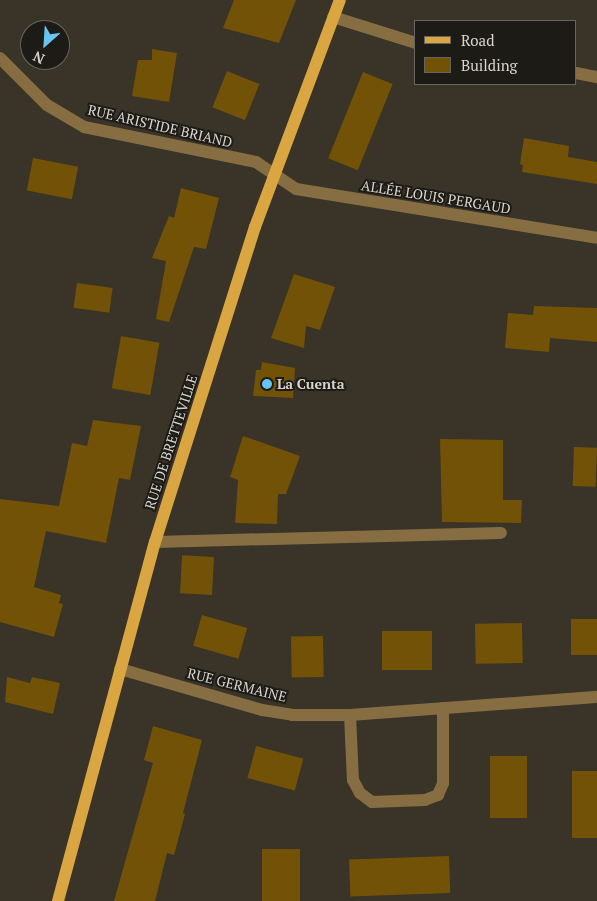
<!DOCTYPE html>
<meta charset="utf-8">
<style>
body{margin:0}
#map{position:relative;width:597px;height:901px;overflow:hidden;background:#393328;font-family:"PT Serif",serif}
div>[style]{position:absolute}
[style*='--x']{left:calc(var(--x)*1px);top:calc(var(--y)*1px);width:calc(var(--w)*1px);rotate:calc(var(--a)*1deg)}
.building>*{inset:0;background:#725206;transform-origin:0 0}
.minor>*{height:12px;margin:-6px;padding:0 6px;transform-origin:6px;border-radius:6px;background:#866e42}
.major>*{height:12px;margin:-6px;padding:0 6px;transform-origin:6px;border-radius:6px;background:#d9a641}
.dots>*{width:14px;height:14px;translate:-50% -50%;box-sizing:border-box;border:2px solid #1d1b16;border-radius:50%}
span{translate:-50% -50%;white-space:nowrap;text-align:center;line-height:1.15;-webkit-text-stroke:4px #1d1b16;paint-order:stroke}
.street-label{font-size:14px;color:#d9d5ce}
.poi-label{font-size:14px;color:#d9d5ce;font-weight:700}
.left{translate:0 -50%;text-align:left}
.legend{position:absolute;left:414px;top:20px;width:162px;height:65px;box-sizing:border-box;background:#1d1b16;border:1px solid #686560;margin:0;padding:6px 9px;list-style:none;font-size:15px;color:#d9d5ce}
.legend li{display:flex;align-items:center;gap:10px;height:25px}
.legend b{width:25px;border:1px solid #686560}
.north{position:absolute;left:20px;top:20px;width:50px;height:50px;box-sizing:border-box;background:#1d1b16;border:1px solid #686560;border-radius:50%;rotate:206deg;font-size:14px;font-weight:700;line-height:20px;text-align:center;color:#d9d5ce}
.north::after{content:'';display:block;margin:auto;width:18px;height:22px;background:#68c4f0;clip-path:polygon(50% 0,100% 100%,50% 72%,0 100%)}
</style>
<div id="map">
<div class="building">
<i style="clip-path:polygon(234px 0,296px 0,279px 43px,223px 28px)"></i>
<i style="clip-path:polygon(152px 49px,177px 53px,169px 102px,132px 96px,138px 60px,152px 60px)"></i>
<i style="left:227px;top:71px;width:35px;height:39px;rotate:22deg"></i>
<i style="left:363px;top:72px;width:32px;height:93px;rotate:22deg"></i>
<i style="clip-path:polygon(524px 138px,569px 146px,568px 157px,597px 162px,597px 184px,522px 172px,523px 165px,520px 164px)"></i>
<i style="left:33px;top:158px;width:46px;height:33px;rotate:11deg"></i>
<i style="clip-path:polygon(181px 188px,219px 198px,206px 249px,194px 247px,169px 322px,156px 319px,166px 261px,152px 258px,169px 216px,174px 218px)"></i>
<i style="clip-path:polygon(294px 274px,335px 287px,320px 330px,306px 326px,304px 348px,271px 338px)"></i>
<i style="left:77px;top:283px;width:36px;height:25px;rotate:8deg"></i>
<i style="clip-path:polygon(534px 306px,597px 308px,597px 342px,550px 338px,549px 352px,505px 348px,508px 313px,533px 315px)"></i>
<i style="left:121px;top:336px;width:39px;height:53px;rotate:10deg"></i>
<i style="clip-path:polygon(262px 362px,295px 368px,293px 398px,253px 396px,256px 370px,261px 370px)"></i>
<i style="clip-path:polygon(93px 420px,141px 426px,130px 480px,119px 478px,106px 543px,46px 531px,34px 587px,61px 595px,59px 603px,63px 604px,54px 637px,0 622px,0 499px,59px 506px,72px 443px,87px 446px)"></i>
<i style="clip-path:polygon(243px 436px,300px 456px,286px 494px,278px 494px,277px 524px,235px 523px,238px 480px,230px 477px)"></i>
<i style="clip-path:polygon(440px 439px,503px 440px,503px 500px,522px 500px,521px 523px,442px 522px)"></i>
<i style="left:574px;top:447px;width:23px;height:39px;rotate:2deg"></i>
<i style="left:214px;top:557px;width:38px;height:32px;rotate:93deg"></i>
<i style="left:202px;top:615px;width:47px;height:32px;rotate:16deg"></i>
<i style="left:597px;top:619px;width:36px;height:26px;rotate:90deg"></i>
<i style="left:522px;top:623px;width:40px;height:47px;rotate:89deg"></i>
<i style="left:432px;top:631px;width:39px;height:50px;rotate:90deg"></i>
<i style="left:323px;top:636px;width:41px;height:32px;rotate:89deg"></i>
<i style="clip-path:polygon(7px 677px,30px 683px,32px 677px,60px 683px,53px 714px,5px 702px)"></i>
<i style="clip-path:polygon(153px 726px,202px 740px,183px 813px,185px 814px,174px 855px,167px 853px,155px 901px,114px 901px,153px 763px,144px 760px)"></i>
<i style="left:256px;top:746px;width:49px;height:33px;rotate:15deg"></i>
<i style="left:490px;top:756px;width:37px;height:62px"></i>
<i style="left:572px;top:771px;width:25px;height:67px"></i>
<i style="left:262px;top:849px;width:38px;height:52px"></i>
<i style="left:449px;top:856px;width:37px;height:100px;rotate:88deg"></i>
</div>
<div class="minor">
<i style="--x:333;--y:17;--w:87;--a:17.4"></i>
<i style="--x:0;--y:58;--w:66;--a:45"></i>
<i style="--x:47;--y:105;--w:43;--a:30.7"></i>
<i style="--x:84;--y:127;--w:176;--a:11.5"></i>
<i style="--x:256;--y:162;--w:48;--a:34"></i>
<i style="--x:296;--y:189;--w:305;--a:9.2"></i>
<i style="--x:576;--y:73;--w:21;--a:11"></i>
<i style="--x:155;--y:542;--w:346;--a:-1.5"></i>
<i style="--x:120;--y:669;--w:148;--a:16.1"></i>
<i style="--x:262;--y:710;--w:30;--a:9"></i>
<i style="--x:292;--y:715;--w:58;--a:0"></i>
<i style="--x:350;--y:715;--w:248;--a:-4.2"></i>
<i style="--x:350;--y:715;--w:65;--a:87.4"></i>
<i style="--x:353;--y:780;--w:15;--a:62"></i>
<i style="--x:360;--y:793;--w:15;--a:37"></i>
<i style="--x:372;--y:802;--w:53;--a:-2.2"></i>
<i style="--x:425;--y:800;--w:14;--a:-21"></i>
<i style="--x:438;--y:795;--w:13;--a:-67"></i>
<i style="--x:443;--y:783;--w:75;--a:-90"></i>
</div>
<div class="major">
<i style="--x:58;--y:901;--w:372;--a:-74.9"></i>
<i style="--x:155;--y:542;--w:330;--a:-72.4"></i>
<i style="--x:255;--y:227;--w:242;--a:-69.5"></i>
</div>
<div class="dots">
<i style="left:267px;top:384px;background:#68c4f0"></i>
</div>
<div class="street-label">
<span style="left:160px;top:126px;rotate:13deg">RUE ARISTIDE BRIAND</span>
<span style="left:436px;top:197px;rotate:9deg">ALLÉE LOUIS PERGAUD</span>
<span style="left:171px;top:442px;rotate:-72deg">RUE DE BRETTEVILLE</span>
<span style="left:237px;top:685px;rotate:14deg">RUE GERMAINE</span>
</div>
<div class="poi-label">
<span class="left" style="left:277px;top:384px">La Cuenta</span>
</div>
<ul class="legend">
<li><b style="height:6px;background:#d9a641"></b>Road</li>
<li><b style="height:14px;background:#725206"></b>Building</li>
</ul>
<div class="north">N</div>
</div>
